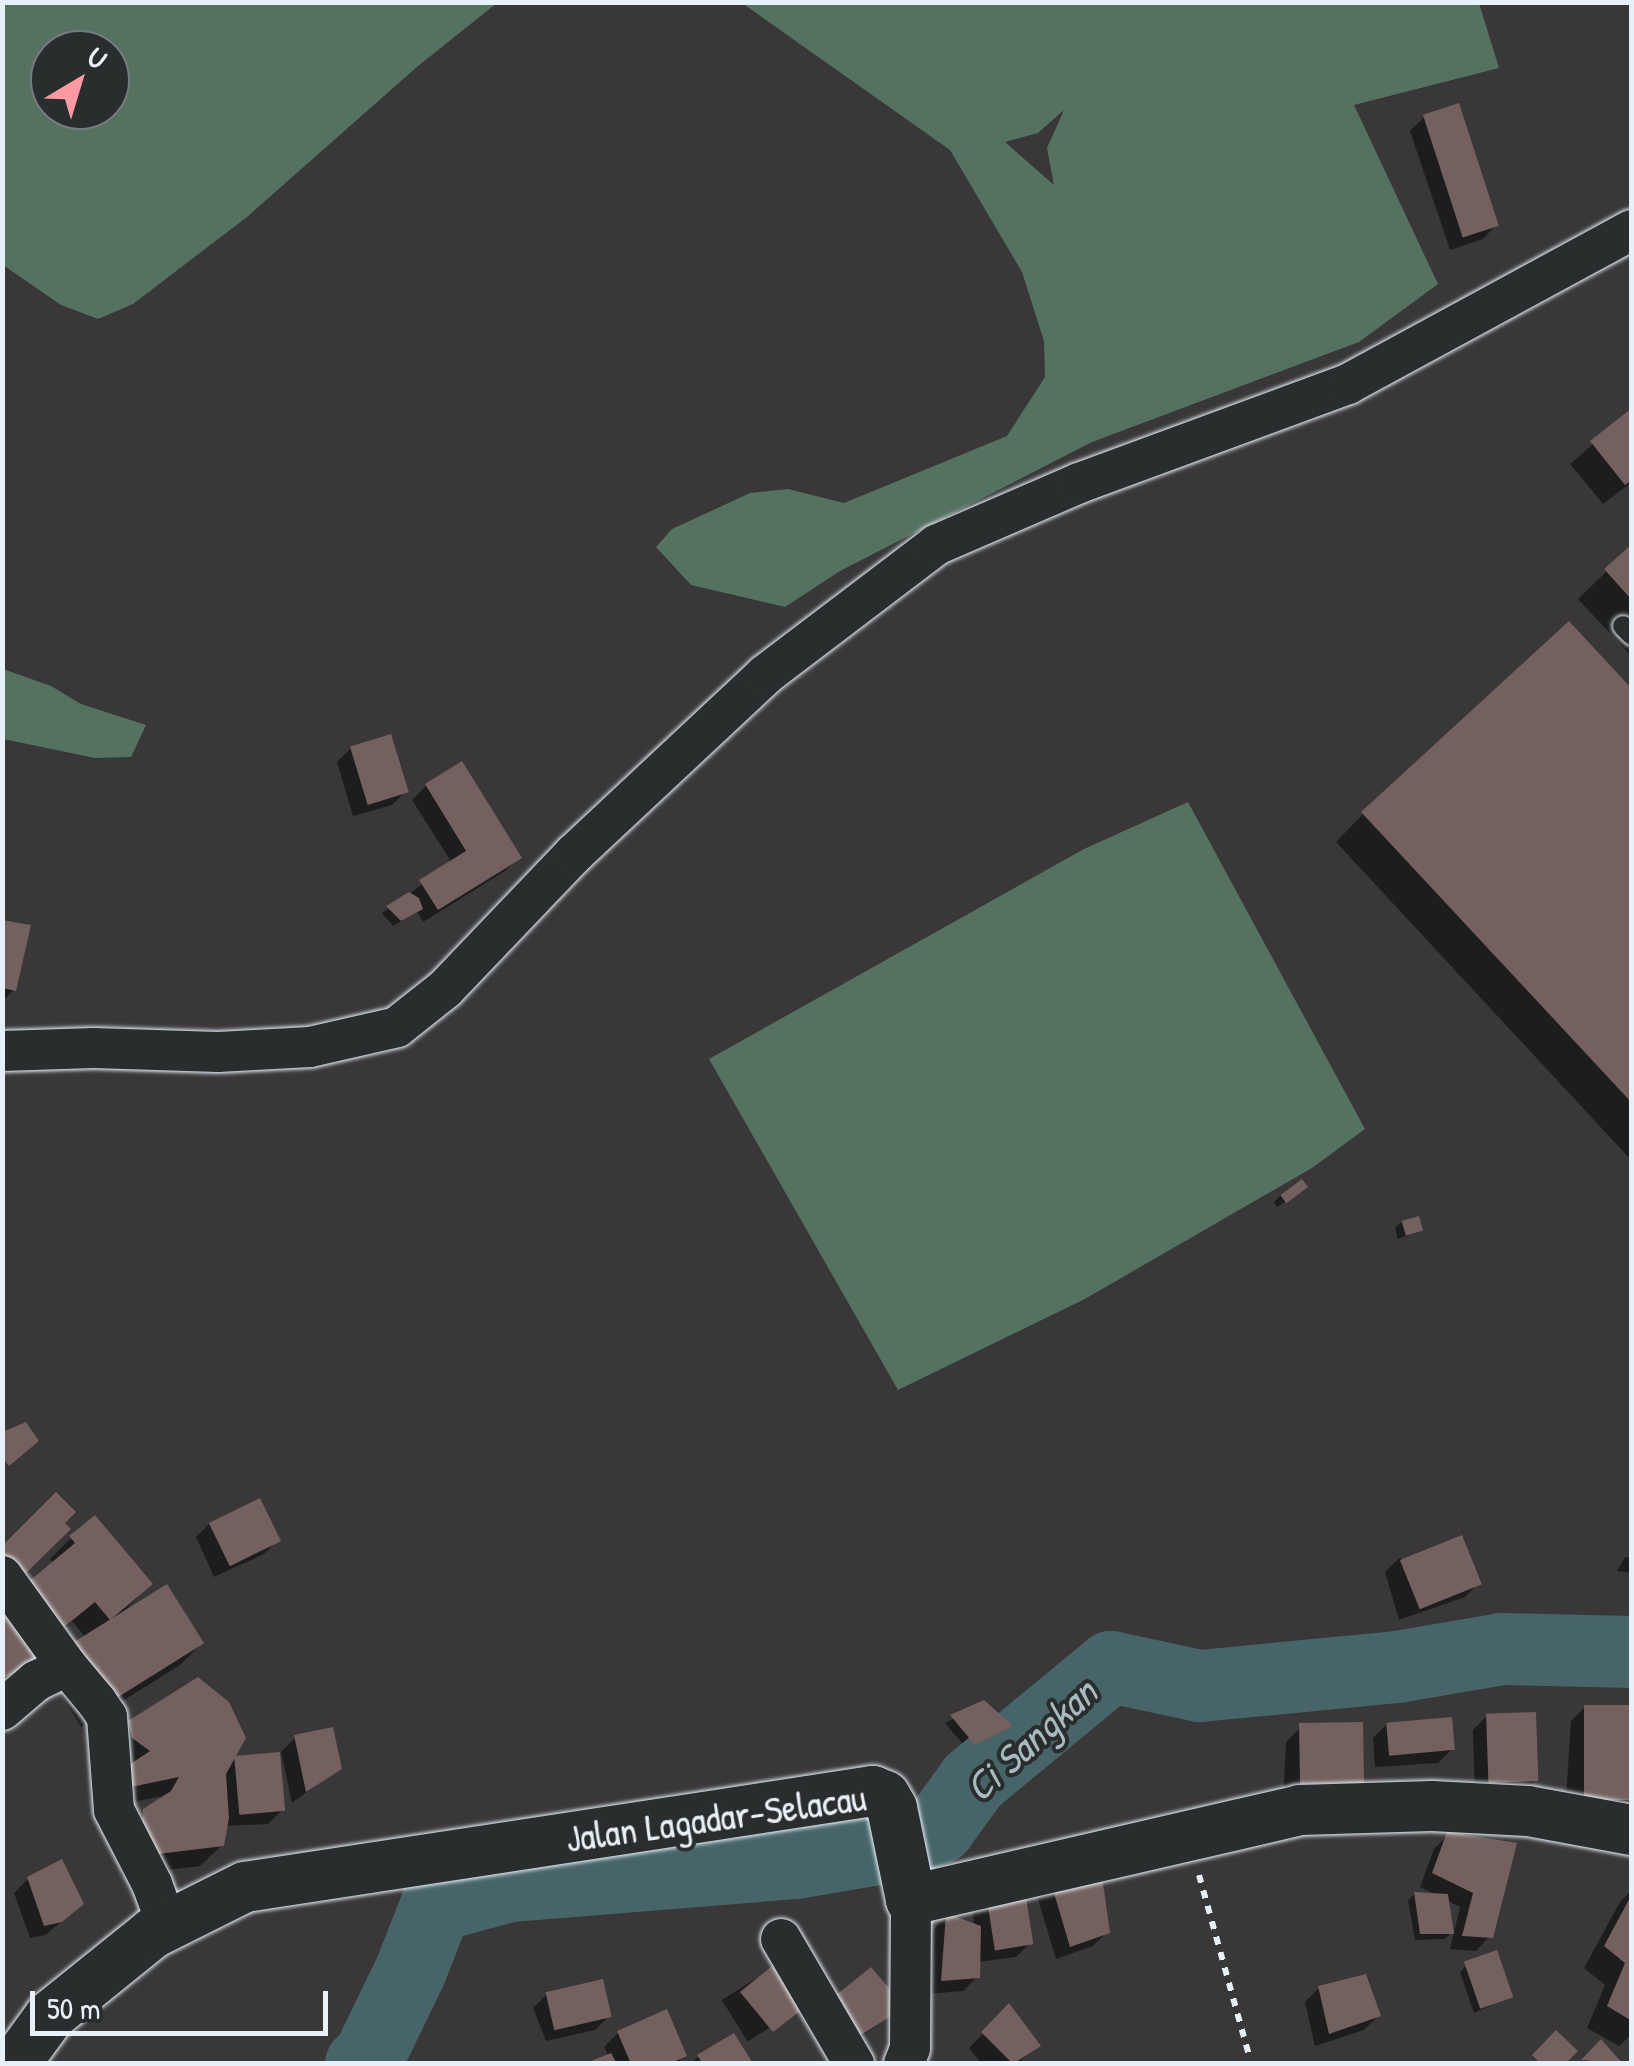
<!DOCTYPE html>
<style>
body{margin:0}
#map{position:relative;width:1634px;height:2066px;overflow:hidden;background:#393738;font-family:"Patrick Hand",sans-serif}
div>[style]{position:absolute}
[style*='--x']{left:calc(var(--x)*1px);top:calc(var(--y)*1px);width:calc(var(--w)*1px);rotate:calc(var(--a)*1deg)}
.green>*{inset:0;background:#557160}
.shadow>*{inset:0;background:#0007;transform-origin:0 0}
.river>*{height:72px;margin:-36px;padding:0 36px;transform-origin:36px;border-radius:36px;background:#476569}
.building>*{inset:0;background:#74615f;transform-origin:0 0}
.path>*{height:6px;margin-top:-3px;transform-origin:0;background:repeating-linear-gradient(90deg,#e8f1f8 0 8px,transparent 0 16px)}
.roads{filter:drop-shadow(0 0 2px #e8f1f8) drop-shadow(0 0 2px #e8f1f8)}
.service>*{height:20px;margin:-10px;padding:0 10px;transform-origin:10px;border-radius:10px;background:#2a2d2e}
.minor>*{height:40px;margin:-20px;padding:0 20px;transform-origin:20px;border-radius:20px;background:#2a2d2e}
.tertiary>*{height:50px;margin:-25px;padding:0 25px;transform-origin:25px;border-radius:25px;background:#2a2d2e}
span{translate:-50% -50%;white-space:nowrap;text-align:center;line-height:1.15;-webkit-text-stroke:8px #2a2d2e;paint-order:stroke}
.street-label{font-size:38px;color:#e8f1f8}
.water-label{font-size:40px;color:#a8b9bf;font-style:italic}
.frame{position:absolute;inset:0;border:5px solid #e8f1f8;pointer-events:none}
.north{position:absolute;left:30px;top:30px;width:100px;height:100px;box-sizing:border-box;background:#2a2d2e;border:2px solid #767b7f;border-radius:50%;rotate:38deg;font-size:28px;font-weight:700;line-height:40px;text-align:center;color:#e8f1f8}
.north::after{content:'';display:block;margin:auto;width:35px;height:45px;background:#ff9aa2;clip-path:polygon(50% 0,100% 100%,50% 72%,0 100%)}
.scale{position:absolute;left:30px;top:1991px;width:298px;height:45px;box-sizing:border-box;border:5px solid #e8f1f8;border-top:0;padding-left:12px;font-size:30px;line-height:35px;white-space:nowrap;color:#e8f1f8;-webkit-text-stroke:8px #2a2d2e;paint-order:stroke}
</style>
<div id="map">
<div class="green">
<i style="clip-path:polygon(evenodd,2px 3px,3px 2px,497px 3px,418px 66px,247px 217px,133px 304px,98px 319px,61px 305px,3px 265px,2px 3px,50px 50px,110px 50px,110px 110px,50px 110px,50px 50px)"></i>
<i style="clip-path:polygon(evenodd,742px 3px,1479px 3px,1499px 68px,1354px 105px,1438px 284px,1359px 342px,1092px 442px,840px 571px,785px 607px,691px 585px,656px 547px,672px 529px,750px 493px,788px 489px,844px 503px,1007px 436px,1045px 377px,1044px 341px,1022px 272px,950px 150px,742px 3px,1064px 110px,1047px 148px,1054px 185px,1005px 142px,1038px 133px,1064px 110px)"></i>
<i style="clip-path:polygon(3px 669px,51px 686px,81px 704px,146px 725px,131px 757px,95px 758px,3px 739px)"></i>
<i style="clip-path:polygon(1188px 802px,1365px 1129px,1312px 1168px,1083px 1300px,898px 1390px,709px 1059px,1084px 849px)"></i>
</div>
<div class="shadow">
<i style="clip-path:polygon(1424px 117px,1496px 225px,1483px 239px,1450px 250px,1410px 131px)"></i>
<i style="clip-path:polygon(1632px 411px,1632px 482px,1603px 504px,1570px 464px)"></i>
<i style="clip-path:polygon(1632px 547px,1632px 657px,1578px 599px)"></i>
<i style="clip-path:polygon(1632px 693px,1632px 1161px,1336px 842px,1363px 814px)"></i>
<i style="clip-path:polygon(351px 748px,406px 791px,392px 805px,353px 816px,337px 762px)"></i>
<i style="clip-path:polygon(426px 786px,518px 858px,505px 871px,423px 922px,417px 912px,393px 926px,382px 913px,452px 863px,412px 800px)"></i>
<i style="clip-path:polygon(2px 922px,14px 990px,2px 1001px)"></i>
<i style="clip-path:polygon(1298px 1193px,1277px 1207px,1274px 1202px,1280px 1196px)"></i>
<i style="clip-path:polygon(1402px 1222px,1420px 1230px,1398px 1239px,1395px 1228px)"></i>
<i style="clip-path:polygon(210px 1523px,278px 1540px,264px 1554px,214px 1577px,196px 1537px)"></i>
<i style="clip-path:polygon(71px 1538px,150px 1584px,118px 1618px,201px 1644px,180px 1665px,81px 1727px,46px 1671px,86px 1638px,72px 1621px,41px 1647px,38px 1659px,2px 1684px,2px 1606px,54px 1564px,50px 1559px)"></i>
<i style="clip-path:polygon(1625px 1557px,1632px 1558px,1632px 1573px,1617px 1571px)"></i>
<i style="clip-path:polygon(1399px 1558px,1479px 1583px,1465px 1597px,1399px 1620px,1385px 1572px)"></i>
<i style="clip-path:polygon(984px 1703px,1010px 1726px,967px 1749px,945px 1723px)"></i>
<i style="clip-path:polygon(1585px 1707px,1632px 1708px,1632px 1809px,1565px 1813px,1571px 1721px)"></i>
<i style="clip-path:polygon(1487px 1716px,1536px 1780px,1522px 1794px,1475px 1796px,1473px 1730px)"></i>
<i style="clip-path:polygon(130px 1723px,233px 1756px,282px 1810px,268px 1824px,225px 1826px,222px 1845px,200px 1866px,121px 1876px,122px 1833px,162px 1796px,110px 1807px,108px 1744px)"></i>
<i style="clip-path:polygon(1387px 1724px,1452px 1749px,1438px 1763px,1375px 1767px,1373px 1738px)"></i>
<i style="clip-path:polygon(1300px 1728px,1362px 1782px,1283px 1800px,1286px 1742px)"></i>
<i style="clip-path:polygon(295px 1738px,339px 1768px,292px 1803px,281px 1752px)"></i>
<i style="clip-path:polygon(1448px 1835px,1514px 1845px,1490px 1936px,1476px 1951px,1450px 1949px,1460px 1907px,1446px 1900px,1451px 1933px,1445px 1939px,1415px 1940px,1408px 1900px,1415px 1894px,1437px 1895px,1420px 1887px,1434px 1849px)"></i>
<i style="clip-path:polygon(28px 1879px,67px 1917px,45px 1935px,30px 1938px,14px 1893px)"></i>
<i style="clip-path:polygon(1052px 1885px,1107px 1932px,1093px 1946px,1056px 1959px,1038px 1899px)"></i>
<i style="clip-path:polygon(1632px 1890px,1632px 2034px,1619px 2046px,1587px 2028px,1605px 1985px,1584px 1968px,1620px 1902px)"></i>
<i style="clip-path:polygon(988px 1897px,1030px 1943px,1016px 1957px,978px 1962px,977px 1977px,963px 1991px,929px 1994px,933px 1930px,947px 1916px,974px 1926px,973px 1911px)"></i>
<i style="clip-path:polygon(1467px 1965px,1510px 1997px,1474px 2013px,1460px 1972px)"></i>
<i style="left:776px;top:1966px;width:49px;height:64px;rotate:58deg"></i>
<i style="clip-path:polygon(1319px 1988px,1378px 2016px,1364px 2030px,1315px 2046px,1305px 2002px)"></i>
<i style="clip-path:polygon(547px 1994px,609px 2016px,595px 2030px,546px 2041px,533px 2008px)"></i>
<i style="clip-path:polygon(902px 2007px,844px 2049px,823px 2012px)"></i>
<i style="clip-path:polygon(1009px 2007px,1038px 2045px,1017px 2064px,982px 2064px,969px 2048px)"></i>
<i style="clip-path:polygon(618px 2033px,684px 2056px,676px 2064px,592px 2064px,609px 2057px,604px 2047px)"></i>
<i style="clip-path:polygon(733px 2036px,747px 2064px,692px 2063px,698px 2057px)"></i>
<i style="clip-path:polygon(1595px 2049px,1620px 2064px,1581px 2064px)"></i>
</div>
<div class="river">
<i style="--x:361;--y:2064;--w:7;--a:-27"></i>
<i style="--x:367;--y:2061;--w:101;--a:-64.2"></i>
<i style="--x:411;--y:1970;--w:69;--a:-68.7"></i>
<i style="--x:436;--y:1906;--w:77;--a:-15.1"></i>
<i style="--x:510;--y:1886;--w:287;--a:-4.6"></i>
<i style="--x:796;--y:1863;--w:89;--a:-9.7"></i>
<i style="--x:884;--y:1848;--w:59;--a:-20"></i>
<i style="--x:939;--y:1828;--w:58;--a:-54.1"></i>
<i style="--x:973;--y:1781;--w:179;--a:-39.6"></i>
<i style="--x:1111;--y:1667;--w:91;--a:12.1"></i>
<i style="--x:1200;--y:1686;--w:198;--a:-5.5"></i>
<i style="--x:1397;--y:1667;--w:107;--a:-9.7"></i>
<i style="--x:1502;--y:1649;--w:130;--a:1.3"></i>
</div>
<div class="building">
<i style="left:1459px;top:103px;width:129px;height:38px;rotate:72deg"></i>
<i style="clip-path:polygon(1632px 408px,1632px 480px,1625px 485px,1590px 441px)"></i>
<i style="clip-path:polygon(1632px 544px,1632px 600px,1604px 569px)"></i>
<i style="clip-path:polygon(1569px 621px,1632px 689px,1632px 1103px,1361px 812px)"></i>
<i style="left:391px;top:734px;width:61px;height:43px;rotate:73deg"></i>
<i style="clip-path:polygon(462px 761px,522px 858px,438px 910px,419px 880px,466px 851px,425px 784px)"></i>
<i style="clip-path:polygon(409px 892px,419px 898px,423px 909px,401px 921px,386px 906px)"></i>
<i style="clip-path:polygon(2px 920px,31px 925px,16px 991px,2px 988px)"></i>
<i style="left:1302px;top:1179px;width:10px;height:27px;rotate:53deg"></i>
<i style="left:1419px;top:1216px;width:15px;height:18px;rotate:74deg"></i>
<i style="clip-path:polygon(26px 1422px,39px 1441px,9px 1466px,2px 1457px,2px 1432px)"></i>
<i style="clip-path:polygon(56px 1492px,76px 1512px,65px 1523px,71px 1529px,22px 1577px,2px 1558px,2px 1546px)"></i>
<i style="left:260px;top:1498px;width:48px;height:57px;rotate:64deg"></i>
<i style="clip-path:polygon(95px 1515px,153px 1584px,110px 1620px,95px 1602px,64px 1627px,27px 1583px,75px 1543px,69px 1536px)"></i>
<i style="left:1462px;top:1535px;width:53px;height:67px;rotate:68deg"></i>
<i style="left:167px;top:1584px;width:70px;height:120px;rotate:58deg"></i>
<i style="clip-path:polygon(2px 1602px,41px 1660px,2px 1679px)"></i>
<i style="clip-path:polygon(198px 1677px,229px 1702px,246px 1738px,226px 1774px,229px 1818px,224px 1846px,141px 1856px,143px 1809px,171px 1791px,179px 1777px,131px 1787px,123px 1769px,150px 1751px,132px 1738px,128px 1721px)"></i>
<i style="clip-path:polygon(984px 1700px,1013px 1726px,975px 1745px,950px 1715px)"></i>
<i style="left:1584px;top:1705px;width:48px;height:95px"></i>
<i style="left:1536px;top:1712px;width:69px;height:50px;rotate:88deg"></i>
<i style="left:1452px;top:1717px;width:33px;height:66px;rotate:85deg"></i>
<i style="left:1363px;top:1722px;width:61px;height:64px;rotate:89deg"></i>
<i style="clip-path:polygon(333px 1727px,342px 1769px,306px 1792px,294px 1735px)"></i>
<i style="left:280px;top:1752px;width:59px;height:46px;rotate:85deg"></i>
<i style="clip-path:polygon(1447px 1832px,1517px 1843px,1493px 1938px,1462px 1936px,1473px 1893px,1432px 1873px)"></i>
<i style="clip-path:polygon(62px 1859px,84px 1904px,62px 1922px,44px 1926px,27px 1877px)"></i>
<i style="clip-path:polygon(1101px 1869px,1110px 1933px,1070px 1947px,1051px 1883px)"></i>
<i style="left:1025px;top:1891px;width:54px;height:39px;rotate:81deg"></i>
<i style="clip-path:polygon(1414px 1892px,1448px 1894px,1454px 1934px,1420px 1934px)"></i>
<i style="clip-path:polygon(1632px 1894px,1632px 2021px,1607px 2006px,1625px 1963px,1604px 1946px)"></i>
<i style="clip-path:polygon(946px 1913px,981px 1926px,980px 1978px,941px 1981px)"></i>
<i style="left:1497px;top:1950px;width:50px;height:35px;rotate:71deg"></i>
<i style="clip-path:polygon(777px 1962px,805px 2007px,773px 2032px,740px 1992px)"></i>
<i style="clip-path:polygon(871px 1967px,905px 2007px,858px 2037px,835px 1996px)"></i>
<i style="clip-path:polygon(1366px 1974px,1381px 2016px,1329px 2034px,1318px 1986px)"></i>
<i style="left:603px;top:1979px;width:39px;height:59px;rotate:77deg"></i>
<i style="clip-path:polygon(1009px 2003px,1041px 2046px,1013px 2064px,981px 2032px)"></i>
<i style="clip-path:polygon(667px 2009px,687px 2056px,669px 2064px,631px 2064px,617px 2031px)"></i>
<i style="clip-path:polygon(1556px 2030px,1578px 2051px,1565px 2064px,1541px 2064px,1532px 2055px)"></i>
<i style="clip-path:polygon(734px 2033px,752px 2062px,703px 2064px,697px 2055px)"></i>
<i style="clip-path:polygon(1601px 2039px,1623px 2064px,1581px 2060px)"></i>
<i style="clip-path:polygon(611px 2053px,617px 2064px,586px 2064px,586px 2063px)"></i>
</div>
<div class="path">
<i style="--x:1199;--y:1875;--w:191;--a:74.5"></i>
</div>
<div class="roads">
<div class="service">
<i style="--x:1623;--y:626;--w:13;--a:45"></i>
</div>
<div class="minor">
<i style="--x:2;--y:1051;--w:92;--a:-1.9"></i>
<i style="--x:94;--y:1048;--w:124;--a:1.8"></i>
<i style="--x:218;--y:1052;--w:92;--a:-3.1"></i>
<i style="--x:310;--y:1047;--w:89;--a:-12.9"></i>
<i style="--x:397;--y:1027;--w:61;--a:-38.4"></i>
<i style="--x:445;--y:989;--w:187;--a:-46.3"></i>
<i style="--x:574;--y:854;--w:262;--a:-43.1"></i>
<i style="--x:765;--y:675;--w:215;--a:-37.2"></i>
<i style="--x:936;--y:545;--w:156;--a:-23.4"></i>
<i style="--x:1079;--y:483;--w:287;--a:-20.2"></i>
<i style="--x:1348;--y:384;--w:323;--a:-28.5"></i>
<i style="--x:2;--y:1576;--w:111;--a:54.2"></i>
<i style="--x:2;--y:1710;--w:45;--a:-40.5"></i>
<i style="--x:36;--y:1681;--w:34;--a:-26"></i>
<i style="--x:67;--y:1666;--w:47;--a:50.2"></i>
<i style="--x:97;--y:1702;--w:18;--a:56"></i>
<i style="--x:107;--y:1717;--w:93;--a:85.7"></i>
<i style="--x:114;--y:1810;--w:83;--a:62.8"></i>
<i style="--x:152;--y:1884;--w:44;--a:69.9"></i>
<i style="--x:781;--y:1939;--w:145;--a:59.7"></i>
<i style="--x:904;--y:2064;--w:17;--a:-69"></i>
<i style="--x:910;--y:2048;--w:148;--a:-89.6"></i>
</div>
<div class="tertiary">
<i style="--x:15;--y:2064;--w:59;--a:-53.9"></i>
<i style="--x:50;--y:2016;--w:132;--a:-38.9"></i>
<i style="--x:153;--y:1933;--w:103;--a:-26.6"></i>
<i style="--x:245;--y:1887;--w:635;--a:-8.69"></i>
<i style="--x:873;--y:1791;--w:13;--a:23"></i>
<i style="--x:885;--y:1796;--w:14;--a:60"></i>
<i style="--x:892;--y:1808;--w:94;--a:78.3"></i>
<i style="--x:911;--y:1900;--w:399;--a:-13"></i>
<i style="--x:1300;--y:1810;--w:132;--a:-1.7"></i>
<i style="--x:1432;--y:1806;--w:96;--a:3"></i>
<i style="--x:1528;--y:1811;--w:106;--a:10.4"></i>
</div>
</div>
<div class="street-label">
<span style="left:716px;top:1818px;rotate:-8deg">Jalan Lagadar-Selacau</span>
</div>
<div class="water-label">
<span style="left:1030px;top:1739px;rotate:-42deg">Ci Sangkan</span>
</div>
<div class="frame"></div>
<div class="north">U</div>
<div class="scale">50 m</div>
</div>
